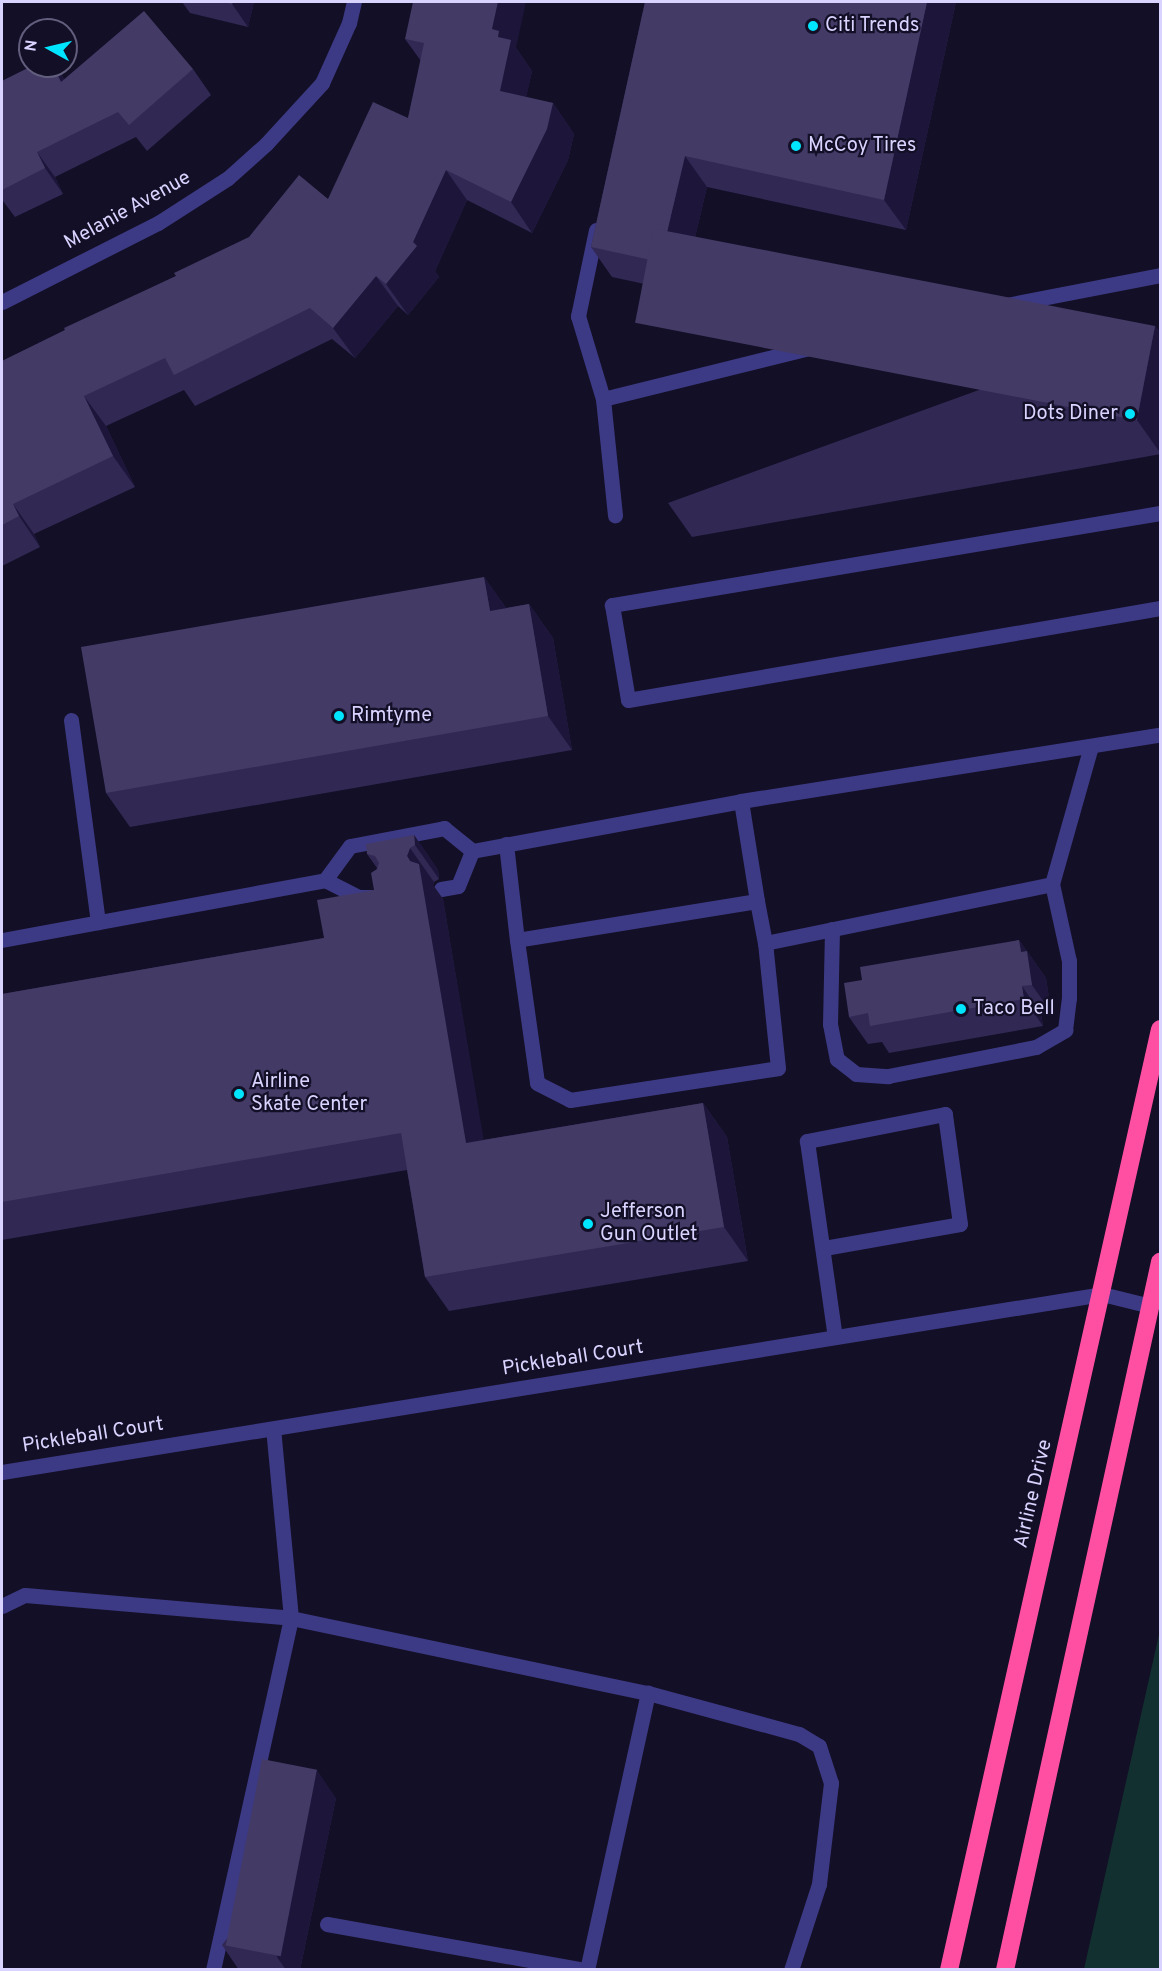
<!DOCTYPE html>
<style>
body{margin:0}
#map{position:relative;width:1162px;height:1971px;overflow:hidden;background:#130f26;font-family:Overpass,sans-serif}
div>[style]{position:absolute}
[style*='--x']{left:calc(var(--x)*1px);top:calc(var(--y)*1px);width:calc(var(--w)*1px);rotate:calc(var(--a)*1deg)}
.green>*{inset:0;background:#12302f}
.lane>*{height:15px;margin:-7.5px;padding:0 7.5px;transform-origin:7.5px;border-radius:7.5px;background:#3d3a85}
.street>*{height:15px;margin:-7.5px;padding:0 7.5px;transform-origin:7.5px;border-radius:7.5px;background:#3d3a85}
.highway>*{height:18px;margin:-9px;padding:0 9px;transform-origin:9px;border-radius:9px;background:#ff4fa3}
.wall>*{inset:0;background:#312854}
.shaded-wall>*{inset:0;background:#1d163a}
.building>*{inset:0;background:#433a66;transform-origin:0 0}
.dots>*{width:16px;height:16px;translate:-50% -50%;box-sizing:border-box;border:3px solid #130f26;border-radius:50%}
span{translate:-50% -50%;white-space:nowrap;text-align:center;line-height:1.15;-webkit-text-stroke:4.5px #130f26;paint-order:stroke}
.poi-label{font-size:20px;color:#d9d4ff}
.left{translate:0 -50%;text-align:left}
.right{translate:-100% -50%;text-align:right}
.street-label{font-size:20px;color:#d9d4ff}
.frame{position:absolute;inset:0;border:3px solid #d9d4ff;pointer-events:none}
.north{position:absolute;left:18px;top:18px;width:60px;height:60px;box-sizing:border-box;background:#130f26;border:2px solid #625e7d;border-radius:50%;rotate:278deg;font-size:16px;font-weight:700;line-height:24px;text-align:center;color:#d9d4ff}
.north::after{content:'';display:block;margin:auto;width:21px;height:27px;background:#00e5ff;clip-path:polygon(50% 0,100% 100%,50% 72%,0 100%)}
</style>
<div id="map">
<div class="green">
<i style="clip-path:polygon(1160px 1630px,1160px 1969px,1084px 1969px)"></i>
</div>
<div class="lane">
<i style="--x:596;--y:230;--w:88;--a:101.8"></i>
<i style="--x:578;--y:316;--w:87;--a:73.2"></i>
<i style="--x:603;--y:399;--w:117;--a:84.1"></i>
<i style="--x:603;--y:399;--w:304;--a:-13.9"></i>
<i style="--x:898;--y:326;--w:267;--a:-11"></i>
<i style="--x:1160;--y:513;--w:556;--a:170.47"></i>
<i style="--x:612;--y:605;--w:96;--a:80.4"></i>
<i style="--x:628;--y:700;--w:540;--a:-9.81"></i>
<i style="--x:71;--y:720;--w:204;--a:82.4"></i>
<i style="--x:741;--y:801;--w:101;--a:80.9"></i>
<i style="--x:506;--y:844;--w:97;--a:83.5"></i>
<i style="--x:325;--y:880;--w:38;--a:27"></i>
<i style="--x:359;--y:897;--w:13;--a:0"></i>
<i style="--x:441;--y:889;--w:17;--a:-10"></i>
<i style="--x:458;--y:886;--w:38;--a:-68"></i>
<i style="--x:832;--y:929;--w:95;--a:91.2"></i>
<i style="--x:830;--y:1024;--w:36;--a:79"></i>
<i style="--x:837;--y:1059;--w:24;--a:38"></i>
<i style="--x:856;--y:1074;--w:32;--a:4"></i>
<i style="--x:888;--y:1076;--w:151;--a:-11.1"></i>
<i style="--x:1036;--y:1047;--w:34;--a:-30"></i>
<i style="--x:1065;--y:1030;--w:32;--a:-83"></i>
<i style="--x:1069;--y:998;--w:37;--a:-90"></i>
<i style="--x:1069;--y:961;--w:79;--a:-102.4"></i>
<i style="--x:2;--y:940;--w:329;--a:-10.5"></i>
<i style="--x:325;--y:880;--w:42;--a:-53.7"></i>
<i style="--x:350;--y:846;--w:96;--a:-10.8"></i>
<i style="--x:444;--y:828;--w:36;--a:39"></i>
<i style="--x:472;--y:851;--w:274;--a:-10.5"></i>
<i style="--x:741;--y:801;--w:424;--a:-9"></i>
<i style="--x:765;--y:943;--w:43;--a:-100.8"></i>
<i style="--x:757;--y:901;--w:243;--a:170.8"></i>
<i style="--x:517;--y:940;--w:144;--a:82"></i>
<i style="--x:537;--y:1083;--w:37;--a:27"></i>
<i style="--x:570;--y:1100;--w:210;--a:-8.7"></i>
<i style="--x:778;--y:1068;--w:126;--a:-95.9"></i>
<i style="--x:765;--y:943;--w:293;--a:-11.6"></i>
<i style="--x:1052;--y:884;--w:143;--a:-74.2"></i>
<i style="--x:824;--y:1248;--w:138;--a:-10"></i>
<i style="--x:960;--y:1224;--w:111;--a:-97.8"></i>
<i style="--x:945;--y:1114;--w:141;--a:168.9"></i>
<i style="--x:807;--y:1141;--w:198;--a:81.9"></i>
<i style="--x:2;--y:1606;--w:25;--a:-26"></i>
<i style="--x:25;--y:1595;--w:267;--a:4.9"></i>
<i style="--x:291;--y:1618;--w:365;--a:11.9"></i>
<i style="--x:648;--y:1693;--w:156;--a:15.2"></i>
<i style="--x:799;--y:1734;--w:23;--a:31"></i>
<i style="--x:819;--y:1746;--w:39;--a:72"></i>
<i style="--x:831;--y:1783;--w:102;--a:96.8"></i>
<i style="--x:819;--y:1884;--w:90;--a:108"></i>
<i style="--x:327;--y:1924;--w:263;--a:10.1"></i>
<i style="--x:213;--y:1970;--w:361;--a:-77.5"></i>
<i style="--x:291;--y:1618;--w:190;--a:-95.4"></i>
<i style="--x:587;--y:1970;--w:284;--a:-77.6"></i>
</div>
<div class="street">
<i style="--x:2;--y:302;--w:175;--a:-26.9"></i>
<i style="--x:158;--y:223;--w:83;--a:-32.7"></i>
<i style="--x:228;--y:178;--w:51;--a:-41.8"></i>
<i style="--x:266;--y:144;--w:83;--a:-47.4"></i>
<i style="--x:322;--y:83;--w:66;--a:-65.8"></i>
<i style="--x:349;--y:23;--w:22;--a:-77"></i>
<i style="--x:2;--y:1472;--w:1114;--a:-9.19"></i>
<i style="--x:1102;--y:1294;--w:50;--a:13.8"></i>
</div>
<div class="highway">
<i style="--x:949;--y:1970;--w:964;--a:-77.36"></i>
<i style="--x:1005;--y:1970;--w:725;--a:-77.65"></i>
</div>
<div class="wall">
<i style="clip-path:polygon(182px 2px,254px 2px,248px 27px,190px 13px)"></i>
<i style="clip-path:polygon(645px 2px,956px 2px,906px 230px,707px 187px,682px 292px,612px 277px,591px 247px)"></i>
<i style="clip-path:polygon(405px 39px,516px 48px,532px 71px,526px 97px,553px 103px,574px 134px,568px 160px,532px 233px,467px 200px,435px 271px,439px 277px,408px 315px,398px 306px,355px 358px,332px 339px,195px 406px,184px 390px,106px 426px,135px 487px,34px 534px,40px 547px,2px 566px,2px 361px,176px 276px,328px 199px,408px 118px,421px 61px)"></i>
<i style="clip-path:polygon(32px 66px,55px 66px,65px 80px,193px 69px,211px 95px,147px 151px,136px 137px,55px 177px,63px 194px,15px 217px,3px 201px,2px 201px,2px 81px)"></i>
<i style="clip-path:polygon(1155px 326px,1161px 333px,1161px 454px,692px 537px,668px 503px)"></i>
<i style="clip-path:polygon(484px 577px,506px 608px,529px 604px,553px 638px,572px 750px,130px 827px,106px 793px)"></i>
<i style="clip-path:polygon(414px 835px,438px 870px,439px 879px,434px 882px,433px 885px,443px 899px,483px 1140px,703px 1103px,727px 1137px,748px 1261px,449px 1311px,425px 1277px,407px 1170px,2px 1240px,2px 994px,324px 938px,374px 890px,377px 868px,367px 854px)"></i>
<i style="clip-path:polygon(1019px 940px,1046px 978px,1051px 1012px,1041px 1014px,1043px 1026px,889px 1053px,882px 1042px,868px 1044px,849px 1017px,862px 980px)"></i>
<i style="clip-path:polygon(336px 1798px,300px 1970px,239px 1970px,222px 1945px)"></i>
</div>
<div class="shaded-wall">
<i style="clip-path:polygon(233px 2px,254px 2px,248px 27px,232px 4px)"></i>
<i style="clip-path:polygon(498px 2px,526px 2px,516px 48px,532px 71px,521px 122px,500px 91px,492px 29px)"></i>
<i style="clip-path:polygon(927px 2px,956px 2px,906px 230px,884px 200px)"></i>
<i style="clip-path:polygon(53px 66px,55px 66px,67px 83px,61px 82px)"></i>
<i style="clip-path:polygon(553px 103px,574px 134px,568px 160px,532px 233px,511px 202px)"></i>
<i style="clip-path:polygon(37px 152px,55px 177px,63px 194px,45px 168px)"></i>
<i style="clip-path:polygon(685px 156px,707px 187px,682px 292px,660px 262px)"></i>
<i style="clip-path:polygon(446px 170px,467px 200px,435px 271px,439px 277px,408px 315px,386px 284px,413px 242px)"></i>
<i style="clip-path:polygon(376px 276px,398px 306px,355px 358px,333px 328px)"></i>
<i style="clip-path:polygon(1155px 326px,1161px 333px,1161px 454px,1137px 420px)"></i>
<i style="clip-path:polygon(84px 396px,106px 426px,135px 487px,113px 456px)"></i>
<i style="clip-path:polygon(13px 504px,34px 534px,40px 547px,19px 516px)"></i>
<i style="clip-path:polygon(484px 577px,508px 611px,490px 611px)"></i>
<i style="clip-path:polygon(529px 604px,553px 638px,572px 750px,548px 716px)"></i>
<i style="clip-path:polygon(414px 835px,438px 870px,439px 879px,415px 845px)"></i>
<i style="clip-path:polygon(410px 848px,434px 882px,433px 885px,443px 899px,490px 1177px,466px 1143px,410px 861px,407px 856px)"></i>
<i style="clip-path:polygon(1019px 940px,1046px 978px,1051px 1012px,1032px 985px,1021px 952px)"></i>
<i style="clip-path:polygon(1022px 986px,1041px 1014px,1043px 1026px,1024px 999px)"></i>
<i style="clip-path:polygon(703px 1103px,727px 1137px,748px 1261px,724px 1227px)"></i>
<i style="clip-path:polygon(317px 1770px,336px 1798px,300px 1970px,286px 1970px,277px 1957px)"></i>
</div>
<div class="building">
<i style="clip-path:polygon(223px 2px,233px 2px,232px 4px)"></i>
<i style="clip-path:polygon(413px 2px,498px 2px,492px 29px,499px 31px,498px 37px,511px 40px,500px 91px,553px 103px,547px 129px,511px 202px,446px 170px,413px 242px,417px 246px,386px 284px,376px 276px,333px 328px,310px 308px,174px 375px,165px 358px,84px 396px,113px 456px,13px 504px,19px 516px,2px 525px,2px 361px,65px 330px,64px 328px,176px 276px,174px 273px,249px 237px,299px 175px,328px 199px,373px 102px,408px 118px,424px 43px,405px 39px)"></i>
<i style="clip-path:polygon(645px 2px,927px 2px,884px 200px,685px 156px,660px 262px,591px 247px)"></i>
<i style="clip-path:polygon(144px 11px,193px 69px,129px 125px,118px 112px,37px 152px,45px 168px,2px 190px,2px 81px,32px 66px,53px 66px,61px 82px)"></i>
<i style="left:1155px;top:326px;width:96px;height:511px;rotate:101deg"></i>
<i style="clip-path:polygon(484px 577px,490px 611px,529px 604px,548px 716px,106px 793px,81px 647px)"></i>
<i style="clip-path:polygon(414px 835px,415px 845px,410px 848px,407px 856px,410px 861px,419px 864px,466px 1143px,703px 1103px,724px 1227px,425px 1277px,401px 1133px,2px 1202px,2px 994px,324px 938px,317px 900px,374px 890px,371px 873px,377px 869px,379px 863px,375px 856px,367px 854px,366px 844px)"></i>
<i style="clip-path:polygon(1019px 940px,1021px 952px,1027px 951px,1032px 985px,1022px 986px,1024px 999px,870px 1026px,868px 1013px,849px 1017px,844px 983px,862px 980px,860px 967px)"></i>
<i style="left:262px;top:1759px;width:56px;height:190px;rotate:11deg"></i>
</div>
<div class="dots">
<i style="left:813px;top:26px;background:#00e5ff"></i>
<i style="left:796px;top:146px;background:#00e5ff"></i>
<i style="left:1130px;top:414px;background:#00e5ff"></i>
<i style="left:339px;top:716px;background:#00e5ff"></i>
<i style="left:961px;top:1009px;background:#00e5ff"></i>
<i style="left:239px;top:1094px;background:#00e5ff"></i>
<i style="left:588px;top:1224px;background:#00e5ff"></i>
</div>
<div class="poi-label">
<span class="left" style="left:825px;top:26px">Citi Trends</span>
<span class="left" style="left:808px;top:146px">McCoy Tires</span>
<span class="right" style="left:1118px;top:414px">Dots Diner</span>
<span class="left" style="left:351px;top:716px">Rimtyme</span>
<span class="left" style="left:973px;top:1009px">Taco Bell</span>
<span class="left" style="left:251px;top:1094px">Airline<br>Skate Center</span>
<span class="left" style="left:600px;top:1224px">Jefferson<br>Gun Outlet</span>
</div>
<div class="street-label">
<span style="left:128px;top:211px;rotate:-29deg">Melanie Avenue</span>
<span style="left:573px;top:1359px;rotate:-9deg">Pickleball Court</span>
<span style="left:93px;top:1436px;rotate:-9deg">Pickleball Court</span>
<span style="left:1034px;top:1494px;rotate:-77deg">Airline Drive</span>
</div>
<div class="frame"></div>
<div class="north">N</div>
</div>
